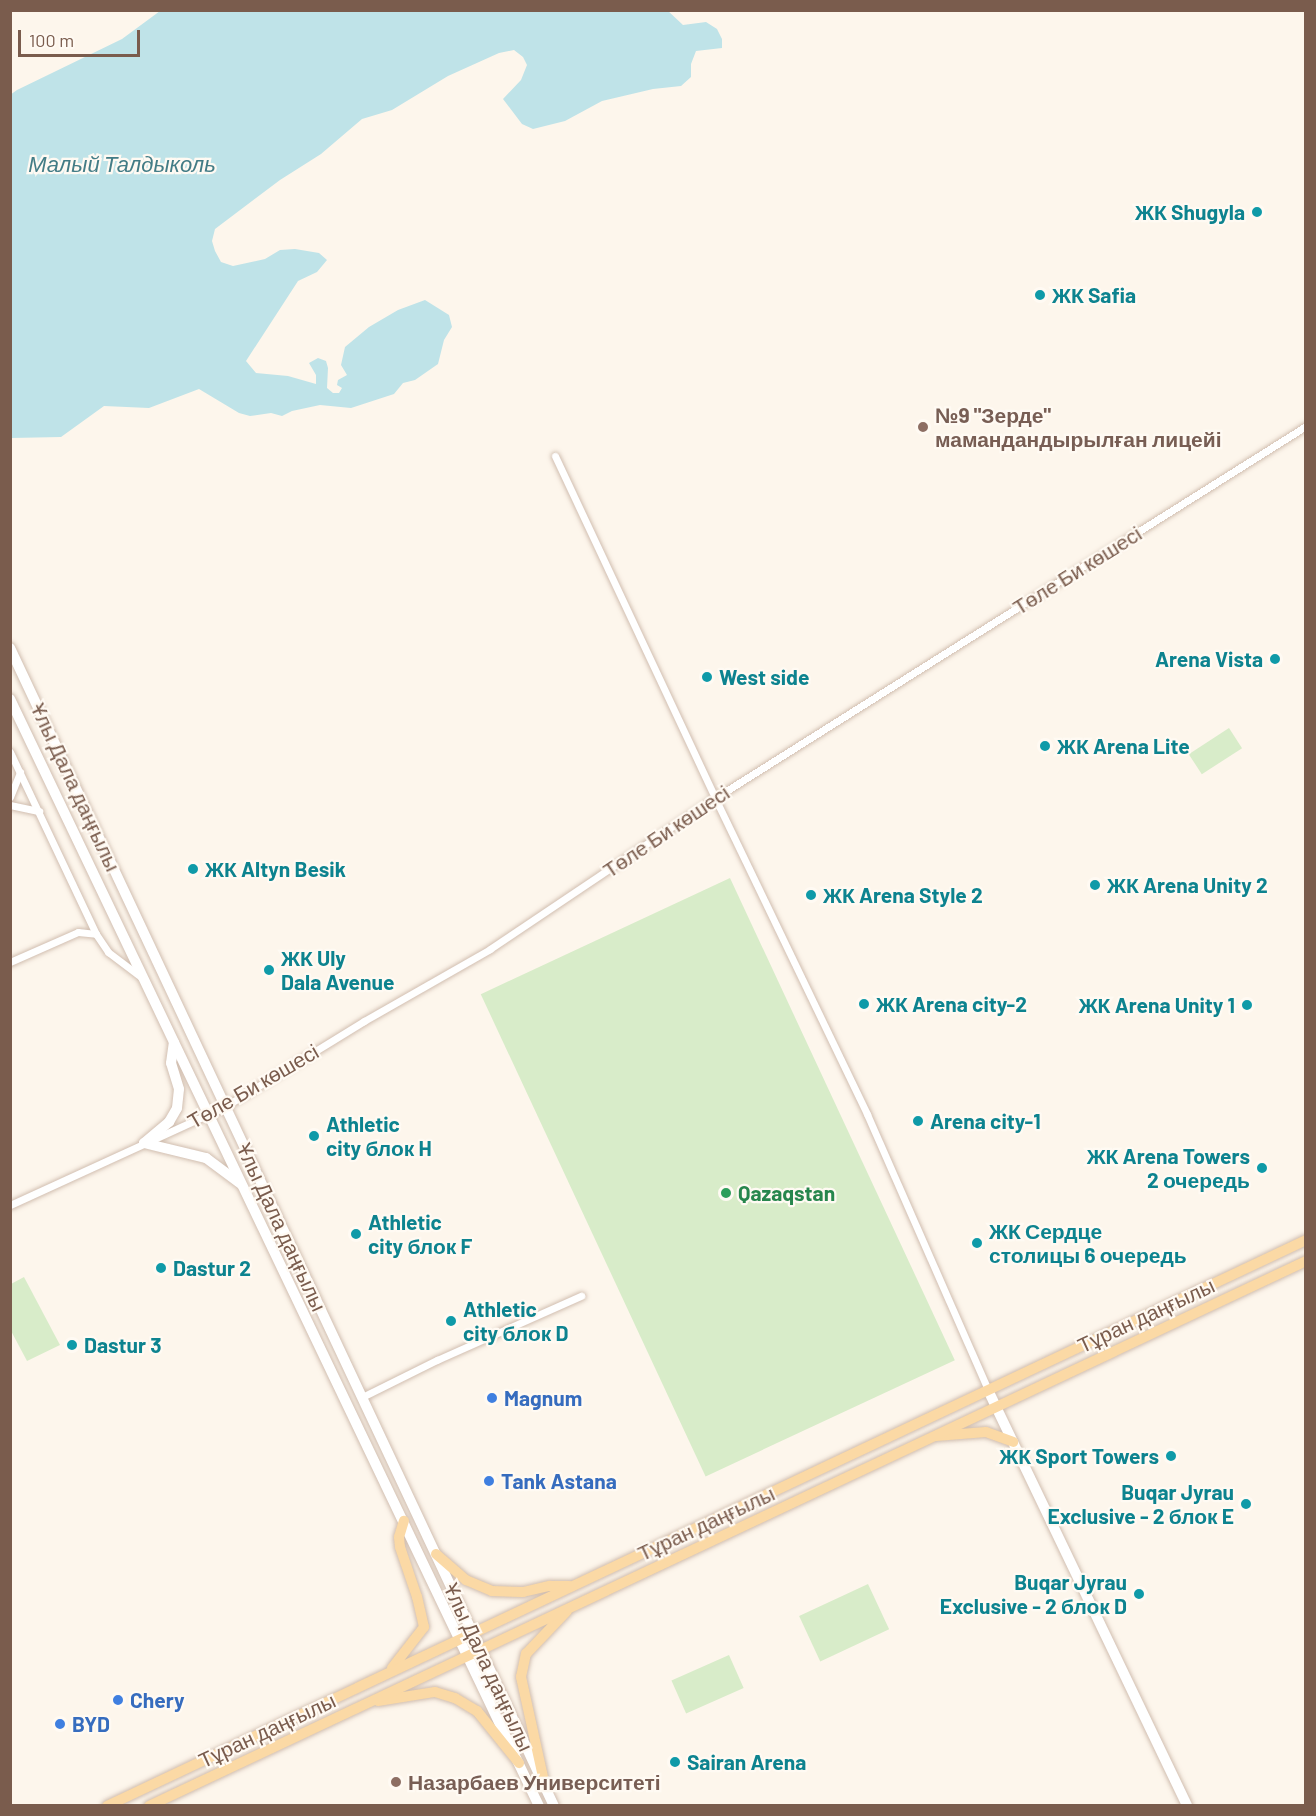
<!DOCTYPE html>
<meta charset="utf-8">
<style>
body{margin:0}
#map{position:relative;width:1316px;height:1816px;overflow:hidden;background:#fdf6ec;font-family:Barlow,sans-serif}
div>[style]{position:absolute}
[style*='--x']{left:calc(var(--x)*1px);top:calc(var(--y)*1px);width:calc(var(--w)*1px);rotate:calc(var(--a)*1deg)}
.green>*{inset:0;background:#d8ecc9;transform-origin:0 0}
.water>*{inset:0;background:#bfe3e8}
.roads{filter:drop-shadow(0 0 2px #d1beb0) drop-shadow(0 0 2px #d1beb0)}
.street>*{height:7px;margin:-3.5px;padding:0 3.5px;transform-origin:3.5px;border-radius:3.5px;background:#fff}
.secondary>*{height:10px;margin:-5px;padding:0 5px;transform-origin:5px;border-radius:5px;background:#fff}
.primary>*{height:10px;margin:-5px;padding:0 5px;transform-origin:5px;border-radius:5px;background:#fbd9a5}
.dots>*{width:16px;height:16px;translate:-50% -50%;box-sizing:border-box;border:3px solid #fffaf3;border-radius:50%}
span{translate:-50% -50%;white-space:nowrap;text-align:center;line-height:1.15;-webkit-text-stroke:4.5px #fffaf3;paint-order:stroke}
.culture-label{font-size:21px;color:#0d838f;font-weight:700}
.right{translate:-100% -50%;text-align:right}
.left{translate:0 -50%;text-align:left}
.education-label{font-size:21px;color:#785e54;font-weight:700}
.street-label{font-size:21px;color:#7a5c4d}
.leisure-label{font-size:21px;color:#27864d;font-weight:700}
.shop-label{font-size:21px;color:#366cbe;font-weight:700}
.water-label{font-size:22px;color:#437c86;font-style:italic}
.frame{position:absolute;inset:0;border:12px solid #7a5c4d;pointer-events:none}
.scale{position:absolute;left:18px;top:30px;width:122px;height:27px;box-sizing:border-box;border:3px solid #7a5c4d;border-top:0;padding-left:8px;font-size:18px;line-height:21px;white-space:nowrap;color:#7a5c4d;-webkit-text-stroke:4px #fffaf3;paint-order:stroke}
</style>
<div id="map">
<div class="green">
<i style="left:1229px;top:728px;width:24px;height:48px;rotate:57deg"></i>
<i style="left:730px;top:878px;width:532px;height:275px;rotate:65deg"></i>
<i style="clip-path:polygon(24px 1277px,60px 1345px,27px 1361px,10px 1329px,11px 1284px)"></i>
<i style="left:868px;top:1584px;width:50px;height:76px;rotate:65deg"></i>
<i style="left:729px;top:1655px;width:36px;height:63px;rotate:66deg"></i>
</div>
<div class="water">
<i style="clip-path:polygon(667px 10px,683px 25px,706px 22px,717px 29px,722px 39px,722px 48px,696px 51px,691px 64px,691px 77px,681px 86px,653px 89px,602px 101px,565px 121px,533px 129px,522px 124px,503px 99px,521px 80px,527px 65px,523px 57px,514px 50px,499px 53px,448px 76px,392px 110px,362px 119px,321px 154px,280px 180px,215px 229px,212px 241px,215px 251px,221px 262px,233px 266px,265px 259px,280px 250px,295px 249px,319px 253px,327px 260px,317px 272px,298px 281px,246px 361px,256px 373px,288px 376px,316px 384px,316px 375px,309px 363px,318px 358px,326px 361px,328px 368px,327px 388px,333px 393px,339px 393px,342px 388px,337px 385px,338px 380px,347px 375px,341px 365px,345px 347px,369px 327px,398px 310px,425px 300px,449px 315px,452px 327px,444px 340px,438px 364px,415px 380px,403px 383px,394px 394px,351px 408px,320px 405px,292px 411px,282px 416px,271px 413px,250px 416px,239px 413px,199px 389px,149px 408px,104px 406px,61px 437px,11px 438px,10px 95px,17px 90px,122px 39px,160px 11px)"></i>
</div>
<div class="roads">
<div class="street">
<i style="--x:555;--y:456;--w:378;--a:64.9"></i>
<i style="--x:715;--y:798;--w:351;--a:64.3"></i>
<i style="--x:867;--y:1114;--w:301;--a:66.3"></i>
<i style="--x:10;--y:752;--w:201;--a:64.7"></i>
<i style="--x:10;--y:797;--w:27;--a:-68"></i>
<i style="--x:10;--y:805;--w:30;--a:12"></i>
<i style="--x:10;--y:962;--w:74;--a:-23.8"></i>
<i style="--x:78;--y:932;--w:18;--a:6"></i>
<i style="--x:96;--y:934;--w:22;--a:56"></i>
<i style="--x:108;--y:952;--w:41;--a:37.1"></i>
<i style="--x:10;--y:1205;--w:238;--a:-24.6"></i>
<i style="--x:226;--y:1106;--w:162;--a:-31.6"></i>
<i style="--x:364;--y:1021;--w:145;--a:-29.7"></i>
<i style="--x:490;--y:949;--w:271;--a:-33.9"></i>
<i style="--x:715;--y:798;--w:698;--a:-32.19"></i>
<i style="--x:362;--y:1397;--w:84;--a:-26.3"></i>
<i style="--x:437;--y:1360;--w:158;--a:-24"></i>
</div>
<div class="secondary">
<i style="--x:10;--y:648;--w:1279;--a:64.84"></i>
<i style="--x:10;--y:699;--w:1227;--a:64.46"></i>
<i style="--x:144;--y:1143;--w:33;--a:-40"></i>
<i style="--x:169;--y:1122;--w:16;--a:-60"></i>
<i style="--x:177;--y:1108;--w:19;--a:-84"></i>
<i style="--x:179;--y:1089;--w:27;--a:-107"></i>
<i style="--x:171;--y:1063;--w:21;--a:-82"></i>
<i style="--x:144;--y:1143;--w:64;--a:13.6"></i>
<i style="--x:206;--y:1158;--w:44;--a:36.6"></i>
<i style="--x:988;--y:1390;--w:461;--a:64.4"></i>
</div>
<div class="primary">
<i style="--x:936;--y:1436;--w:50;--a:-4.6"></i>
<i style="--x:986;--y:1432;--w:29;--a:20"></i>
<i style="--x:436;--y:1554;--w:40;--a:41"></i>
<i style="--x:466;--y:1580;--w:28;--a:23"></i>
<i style="--x:492;--y:1591;--w:31;--a:2"></i>
<i style="--x:523;--y:1592;--w:28;--a:-13"></i>
<i style="--x:550;--y:1586;--w:19;--a:0"></i>
<i style="--x:392;--y:1668;--w:52;--a:-52"></i>
<i style="--x:424;--y:1627;--w:31;--a:-103"></i>
<i style="--x:417;--y:1597;--w:53;--a:-108.8"></i>
<i style="--x:400;--y:1547;--w:10;--a:-96"></i>
<i style="--x:399;--y:1537;--w:17;--a:-73"></i>
<i style="--x:378;--y:1701;--w:58;--a:-9"></i>
<i style="--x:435;--y:1692;--w:21;--a:17"></i>
<i style="--x:455;--y:1698;--w:26;--a:31"></i>
<i style="--x:477;--y:1711;--w:67;--a:51.1"></i>
<i style="--x:545;--y:1786;--w:112;--a:-102.4"></i>
<i style="--x:521;--y:1677;--w:24;--a:-78"></i>
<i style="--x:526;--y:1654;--w:59;--a:-46.4"></i>
<i style="--x:107;--y:1806;--w:1326;--a:-25.27"></i>
<i style="--x:149;--y:1806;--w:1279;--a:-25.22"></i>
</div>
</div>
<div class="dots">
<i style="left:1257px;top:212px;background:#0f9aa8"></i>
<i style="left:1040px;top:295px;background:#0f9aa8"></i>
<i style="left:923px;top:427px;background:#8d6e63"></i>
<i style="left:1275px;top:659px;background:#0f9aa8"></i>
<i style="left:707px;top:677px;background:#0f9aa8"></i>
<i style="left:1045px;top:746px;background:#0f9aa8"></i>
<i style="left:193px;top:869px;background:#0f9aa8"></i>
<i style="left:1095px;top:885px;background:#0f9aa8"></i>
<i style="left:811px;top:895px;background:#0f9aa8"></i>
<i style="left:269px;top:970px;background:#0f9aa8"></i>
<i style="left:864px;top:1004px;background:#0f9aa8"></i>
<i style="left:1247px;top:1005px;background:#0f9aa8"></i>
<i style="left:918px;top:1121px;background:#0f9aa8"></i>
<i style="left:314px;top:1136px;background:#0f9aa8"></i>
<i style="left:1262px;top:1168px;background:#0f9aa8"></i>
<i style="left:726px;top:1193px;background:#2e9e5b"></i>
<i style="left:356px;top:1234px;background:#0f9aa8"></i>
<i style="left:977px;top:1243px;background:#0f9aa8"></i>
<i style="left:161px;top:1268px;background:#0f9aa8"></i>
<i style="left:451px;top:1321px;background:#0f9aa8"></i>
<i style="left:72px;top:1345px;background:#0f9aa8"></i>
<i style="left:492px;top:1398px;background:#3f7fe0"></i>
<i style="left:1171px;top:1456px;background:#0f9aa8"></i>
<i style="left:489px;top:1481px;background:#3f7fe0"></i>
<i style="left:1246px;top:1504px;background:#0f9aa8"></i>
<i style="left:1139px;top:1594px;background:#0f9aa8"></i>
<i style="left:118px;top:1700px;background:#3f7fe0"></i>
<i style="left:60px;top:1724px;background:#3f7fe0"></i>
<i style="left:675px;top:1762px;background:#0f9aa8"></i>
<i style="left:396px;top:1782px;background:#8d6e63"></i>
</div>
<div class="culture-label">
<span class="right" style="left:1245px;top:212px">ЖК Shugyla</span>
<span class="left" style="left:1052px;top:295px">ЖК Safia</span>
<span class="right" style="left:1263px;top:659px">Arena Vista</span>
<span class="left" style="left:719px;top:677px">West side</span>
<span class="left" style="left:1057px;top:746px">ЖК Arena Lite</span>
<span class="left" style="left:205px;top:869px">ЖК Altyn Besik</span>
<span class="left" style="left:1107px;top:885px">ЖК Arena Unity 2</span>
<span class="left" style="left:823px;top:895px">ЖК Arena Style 2</span>
<span class="left" style="left:281px;top:970px">ЖК Uly<br>Dala Avenue</span>
<span class="left" style="left:876px;top:1004px">ЖК Arena city-2</span>
<span class="right" style="left:1235px;top:1005px">ЖК Arena Unity 1</span>
<span class="left" style="left:930px;top:1121px">Arena city-1</span>
<span class="left" style="left:326px;top:1136px">Athletic<br>city блок H</span>
<span class="right" style="left:1250px;top:1168px">ЖК Arena Towers<br>2 очередь</span>
<span class="left" style="left:368px;top:1234px">Athletic<br>city блок F</span>
<span class="left" style="left:989px;top:1243px">ЖК Сердце<br>столицы 6 очередь</span>
<span class="left" style="left:173px;top:1268px">Dastur 2</span>
<span class="left" style="left:463px;top:1321px">Athletic<br>city блок D</span>
<span class="left" style="left:84px;top:1345px">Dastur 3</span>
<span class="right" style="left:1159px;top:1456px">ЖК Sport Towers</span>
<span class="right" style="left:1234px;top:1504px">Buqar Jyrau<br>Exclusive - 2 блок E</span>
<span class="right" style="left:1127px;top:1594px">Buqar Jyrau<br>Exclusive - 2 блок D</span>
<span class="left" style="left:687px;top:1762px">Sairan Arena</span>
</div>
<div class="education-label">
<span class="left" style="left:935px;top:427px">№9 "Зерде"<br>мамандандырылған лицейі</span>
<span class="left" style="left:408px;top:1782px">Назарбаев Университеті</span>
</div>
<div class="street-label">
<span style="left:1077px;top:570px;rotate:-32deg">Төле Би көшесі</span>
<span style="left:76px;top:787px;rotate:65deg">Ұлы Дала даңғылы</span>
<span style="left:666px;top:831px;rotate:-34deg">Төле Би көшесі</span>
<span style="left:253px;top:1086px;rotate:-30deg">Төле Би көшесі</span>
<span style="left:282px;top:1227px;rotate:65deg">Ұлы Дала даңғылы</span>
<span style="left:1146px;top:1315px;rotate:-25deg">Тұран даңғылы</span>
<span style="left:706px;top:1523px;rotate:-25deg">Тұран даңғылы</span>
<span style="left:489px;top:1667px;rotate:65deg">Ұлы Дала даңғылы</span>
<span style="left:267px;top:1730px;rotate:-25deg">Тұран даңғылы</span>
</div>
<div class="leisure-label">
<span class="left" style="left:738px;top:1193px">Qazaqstan</span>
</div>
<div class="shop-label">
<span class="left" style="left:504px;top:1398px">Magnum</span>
<span class="left" style="left:501px;top:1481px">Tank Astana</span>
<span class="left" style="left:130px;top:1700px">Chery</span>
<span class="left" style="left:72px;top:1724px">BYD</span>
</div>
<div class="water-label">
<span style="left:122px;top:164px">Малый Талдыколь</span>
</div>
<div class="frame"></div>
<div class="scale">100 m</div>
</div>
